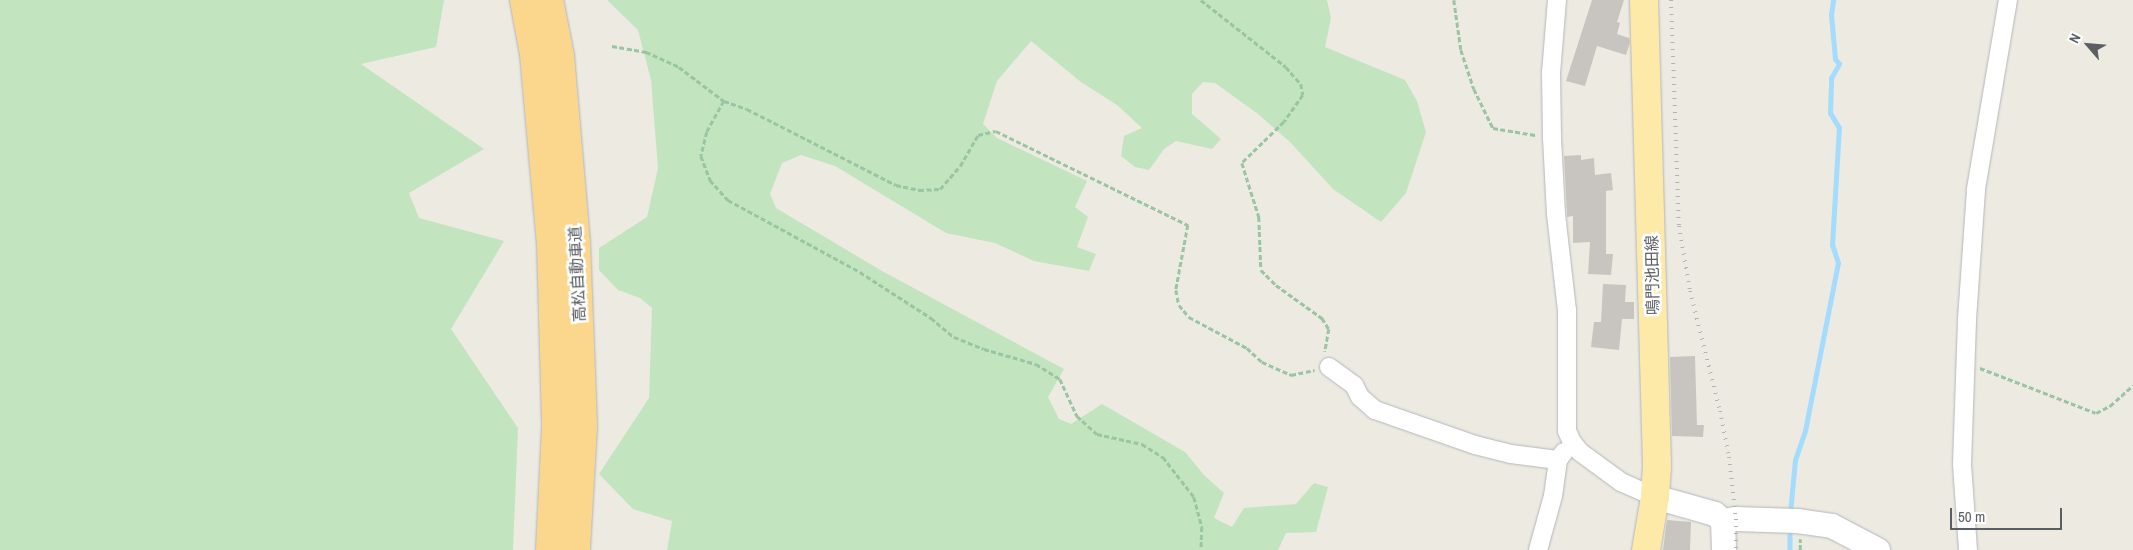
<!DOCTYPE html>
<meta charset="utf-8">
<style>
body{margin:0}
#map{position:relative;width:2133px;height:550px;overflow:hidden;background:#edeae2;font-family:"Archivo Narrow","Noto Sans JP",sans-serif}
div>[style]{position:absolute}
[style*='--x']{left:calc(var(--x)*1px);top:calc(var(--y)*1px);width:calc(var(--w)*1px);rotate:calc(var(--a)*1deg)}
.green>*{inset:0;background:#c2e5bf}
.stream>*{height:4.5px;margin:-2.25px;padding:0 2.25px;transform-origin:2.25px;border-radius:2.25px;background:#a3dcfd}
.building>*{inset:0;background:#c8c5c0}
.path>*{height:2.5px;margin-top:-1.25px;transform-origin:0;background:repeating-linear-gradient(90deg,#99c5a3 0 5px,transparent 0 7.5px)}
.roads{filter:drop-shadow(0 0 1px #b3b6ba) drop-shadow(0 0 1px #b3b6ba)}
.minor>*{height:18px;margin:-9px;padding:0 9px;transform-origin:9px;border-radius:9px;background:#fff}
.secondary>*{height:24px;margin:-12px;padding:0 12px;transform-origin:12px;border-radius:12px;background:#fff}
.primary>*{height:28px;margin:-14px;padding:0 14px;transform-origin:14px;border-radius:14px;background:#fdeaa8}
.motorway>*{height:28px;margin:-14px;padding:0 14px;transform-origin:14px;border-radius:14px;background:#fad78c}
.rail>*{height:4px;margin-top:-2px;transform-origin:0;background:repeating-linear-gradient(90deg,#b1b2b3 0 1px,transparent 0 7px)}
span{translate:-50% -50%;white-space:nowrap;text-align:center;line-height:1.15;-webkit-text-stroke:5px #fff;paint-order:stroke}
.street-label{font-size:16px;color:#5b5f63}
.north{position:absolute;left:2063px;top:20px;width:50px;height:50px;-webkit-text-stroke:4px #fff;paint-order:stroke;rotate:297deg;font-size:14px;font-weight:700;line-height:20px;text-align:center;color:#5b5f63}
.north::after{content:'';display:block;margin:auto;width:18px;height:22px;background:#5b5f63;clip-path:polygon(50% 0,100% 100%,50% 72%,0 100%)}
.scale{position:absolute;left:1950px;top:508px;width:112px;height:22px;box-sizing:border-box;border:2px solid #5b5f63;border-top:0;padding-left:6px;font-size:15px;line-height:18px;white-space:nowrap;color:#5b5f63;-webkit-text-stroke:4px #fff;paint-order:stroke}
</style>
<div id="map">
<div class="green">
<i style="clip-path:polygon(0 0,444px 0,436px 47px,361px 64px,484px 149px,409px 193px,419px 218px,504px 241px,451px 329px,518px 428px,513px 550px,0 550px)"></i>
<i style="clip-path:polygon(607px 0,1327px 0,1331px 18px,1325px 47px,1405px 80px,1417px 101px,1426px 132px,1406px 193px,1381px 222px,1333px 189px,1290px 142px,1258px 114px,1215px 83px,1203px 82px,1192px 94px,1192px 114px,1221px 139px,1212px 149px,1176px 141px,1164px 149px,1149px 170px,1135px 167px,1121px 156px,1124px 136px,1142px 128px,1117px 105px,1081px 82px,1031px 41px,997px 81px,983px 124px,997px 138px,1087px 181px,1075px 207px,1088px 217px,1077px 247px,1096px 254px,1089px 271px,1034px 261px,995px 243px,946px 233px,835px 166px,801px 155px,782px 163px,770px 194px,776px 208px,882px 271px,1064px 369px,1048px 397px,1059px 419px,1071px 424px,1102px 404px,1185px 452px,1204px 475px,1224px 493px,1214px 518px,1232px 527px,1244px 508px,1296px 504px,1314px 483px,1328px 487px,1316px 532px,1286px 533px,1278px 550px,667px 550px,672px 521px,633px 509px,599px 474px,649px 398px,652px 308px,640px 298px,618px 290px,599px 270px,599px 248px,647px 217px,658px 168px,651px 80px,638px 30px)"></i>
</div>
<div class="stream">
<i style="--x:1790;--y:513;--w:53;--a:-84.6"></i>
<i style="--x:1795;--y:460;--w:31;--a:-71"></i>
<i style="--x:1805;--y:431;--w:171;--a:-78.9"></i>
<i style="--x:1838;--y:263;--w:19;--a:-108"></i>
<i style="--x:1832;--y:245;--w:117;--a:-86.6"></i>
<i style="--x:1839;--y:128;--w:17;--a:-121"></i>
<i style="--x:1830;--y:113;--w:35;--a:-88"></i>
<i style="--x:1831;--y:78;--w:16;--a:-60"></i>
<i style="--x:1839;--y:64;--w:6;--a:-129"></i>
<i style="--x:1835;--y:59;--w:44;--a:-95.2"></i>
<i style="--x:1831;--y:15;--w:15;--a:-82"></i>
<i style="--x:1790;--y:529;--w:21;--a:90"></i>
</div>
<div class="building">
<i style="clip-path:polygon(1592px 0,1624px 0,1617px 22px,1620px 23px,1617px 34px,1629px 38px,1630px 42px,1626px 55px,1597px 46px,1585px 86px,1566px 81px)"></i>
<i style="clip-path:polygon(1581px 155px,1581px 160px,1594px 158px,1595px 175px,1611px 173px,1613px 190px,1606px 191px,1606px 254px,1613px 254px,1611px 275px,1588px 274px,1590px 242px,1573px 243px,1573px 216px,1567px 217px,1567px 213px,1564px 156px)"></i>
<i style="clip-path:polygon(1603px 284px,1626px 285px,1625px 302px,1634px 302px,1634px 319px,1622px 319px,1619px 350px,1591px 347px,1594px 322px,1601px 322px)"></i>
<i style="clip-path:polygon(1695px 356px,1697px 425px,1704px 425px,1703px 437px,1672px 436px,1670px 357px)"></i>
<i style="clip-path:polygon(1667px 520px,1691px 522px,1690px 550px,1663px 550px)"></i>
</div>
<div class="path">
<i style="--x:1201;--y:0;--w:108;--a:38.2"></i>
<i style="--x:1286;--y:67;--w:23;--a:49"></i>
<i style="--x:1301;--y:84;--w:11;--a:80"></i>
<i style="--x:1303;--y:95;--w:33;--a:125"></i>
<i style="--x:1284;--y:122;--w:59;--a:135.7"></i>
<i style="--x:1242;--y:163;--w:57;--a:72.5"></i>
<i style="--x:1259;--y:217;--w:53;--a:87.8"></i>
<i style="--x:1261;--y:270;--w:21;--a:45"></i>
<i style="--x:1276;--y:285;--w:57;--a:35.7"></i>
<i style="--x:1322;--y:318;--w:13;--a:58"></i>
<i style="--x:1329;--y:329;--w:23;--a:100"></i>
<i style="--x:1454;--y:0;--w:50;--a:82"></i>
<i style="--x:1461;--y:50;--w:41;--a:71.6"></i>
<i style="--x:1474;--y:89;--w:43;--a:64"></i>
<i style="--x:1493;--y:128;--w:43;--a:9.5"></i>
<i style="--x:612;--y:46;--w:35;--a:10"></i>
<i style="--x:646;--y:52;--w:36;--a:24"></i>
<i style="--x:679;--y:67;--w:56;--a:37.1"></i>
<i style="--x:724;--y:101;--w:24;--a:19"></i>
<i style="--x:747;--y:109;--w:167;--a:27"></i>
<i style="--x:896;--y:185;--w:24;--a:12"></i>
<i style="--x:919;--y:190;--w:21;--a:-3"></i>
<i style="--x:940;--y:189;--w:30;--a:-49"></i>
<i style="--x:960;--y:166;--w:36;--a:-60"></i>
<i style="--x:978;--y:135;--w:18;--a:-13"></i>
<i style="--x:996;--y:131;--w:214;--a:26.1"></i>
<i style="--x:1188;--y:225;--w:66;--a:100.5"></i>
<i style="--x:1176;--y:290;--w:15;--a:79"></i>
<i style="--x:1179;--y:305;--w:16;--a:50"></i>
<i style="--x:1189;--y:317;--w:66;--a:28.1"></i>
<i style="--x:1247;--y:348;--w:21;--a:43"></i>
<i style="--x:1262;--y:362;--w:32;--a:24"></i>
<i style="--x:1291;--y:375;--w:24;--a:-12"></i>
<i style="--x:724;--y:101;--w:35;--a:119"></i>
<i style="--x:707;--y:132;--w:25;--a:104"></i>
<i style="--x:701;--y:156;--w:26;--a:69"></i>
<i style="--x:710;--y:180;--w:27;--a:48"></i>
<i style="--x:728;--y:200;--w:150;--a:28.6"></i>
<i style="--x:860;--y:272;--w:85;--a:32.9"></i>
<i style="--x:931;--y:318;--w:30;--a:40"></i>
<i style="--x:954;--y:337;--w:32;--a:22"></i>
<i style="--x:984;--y:349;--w:54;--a:16.1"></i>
<i style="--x:1036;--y:364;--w:28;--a:32"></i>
<i style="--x:1060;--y:379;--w:41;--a:65.3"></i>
<i style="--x:1077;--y:416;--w:27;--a:42"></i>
<i style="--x:1097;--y:434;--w:46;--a:12.5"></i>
<i style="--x:1142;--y:444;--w:25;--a:32"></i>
<i style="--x:1163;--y:457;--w:51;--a:52.2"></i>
<i style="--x:1194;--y:497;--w:31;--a:75"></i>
<i style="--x:1202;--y:527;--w:23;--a:92"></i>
<i style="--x:1980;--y:368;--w:124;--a:21.2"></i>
<i style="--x:2096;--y:413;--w:16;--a:-27"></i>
<i style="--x:2110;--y:406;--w:31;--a:-42"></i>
<i style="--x:1800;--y:550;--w:11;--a:-90"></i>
</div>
<div class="roads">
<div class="minor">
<i style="--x:1557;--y:0;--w:73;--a:94.7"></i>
<i style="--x:1551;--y:73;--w:65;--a:89.1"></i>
<i style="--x:1552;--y:138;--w:76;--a:87"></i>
<i style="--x:1556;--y:214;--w:97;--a:83.5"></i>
<i style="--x:1567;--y:310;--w:121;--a:90"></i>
<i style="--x:1567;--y:431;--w:12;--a:66"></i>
<i style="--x:1572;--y:442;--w:13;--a:51"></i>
<i style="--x:1580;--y:452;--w:51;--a:36.2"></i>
<i style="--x:1621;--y:482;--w:37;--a:24"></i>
<i style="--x:1329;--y:367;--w:31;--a:36"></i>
<i style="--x:1354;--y:385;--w:13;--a:63"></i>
<i style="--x:1360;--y:397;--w:20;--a:41"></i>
<i style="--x:1375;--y:410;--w:106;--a:19.3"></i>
<i style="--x:1475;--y:445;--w:37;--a:14"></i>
<i style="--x:1511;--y:454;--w:47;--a:7.3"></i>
<i style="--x:1538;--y:550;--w:56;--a:-74.5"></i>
<i style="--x:1553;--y:496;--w:36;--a:-82"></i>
<i style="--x:1558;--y:460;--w:10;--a:-53"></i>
<i style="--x:1968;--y:550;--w:86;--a:-94"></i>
<i style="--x:1962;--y:464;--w:145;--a:-88"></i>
<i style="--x:1967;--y:319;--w:130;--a:-86"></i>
<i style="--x:1976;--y:189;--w:192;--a:-80.4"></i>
</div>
<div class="secondary">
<i style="--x:1655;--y:497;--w:62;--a:15.8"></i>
<i style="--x:1715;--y:514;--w:11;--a:41"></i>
<i style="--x:1723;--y:521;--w:29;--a:88"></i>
<i style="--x:1723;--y:521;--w:13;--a:-9"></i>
<i style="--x:1736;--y:519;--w:61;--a:1.9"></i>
<i style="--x:1797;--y:521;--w:35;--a:8"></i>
<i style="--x:1832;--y:526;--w:52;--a:27.6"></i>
</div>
<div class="primary">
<i style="--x:1644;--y:0;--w:467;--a:88.4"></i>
<i style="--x:1657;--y:467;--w:30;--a:94"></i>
<i style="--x:1655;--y:497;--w:54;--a:99.6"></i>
</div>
<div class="motorway">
<i style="--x:524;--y:0;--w:55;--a:79.5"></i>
<i style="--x:534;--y:54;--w:190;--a:84.9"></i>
<i style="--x:551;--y:243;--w:184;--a:88.4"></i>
<i style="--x:556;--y:427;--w:123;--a:92.8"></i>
<i style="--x:549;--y:0;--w:57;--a:78.9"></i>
<i style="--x:560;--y:56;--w:187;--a:85.1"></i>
<i style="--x:576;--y:242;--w:185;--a:87.8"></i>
<i style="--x:583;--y:427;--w:123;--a:93.3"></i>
</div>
</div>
<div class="rail">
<i style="--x:1671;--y:0;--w:226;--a:88"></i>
<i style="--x:1679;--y:226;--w:66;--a:80.4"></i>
<i style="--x:1690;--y:291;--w:124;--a:76"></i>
<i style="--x:1720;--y:411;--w:47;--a:78.9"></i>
<i style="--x:1729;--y:457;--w:62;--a:83.6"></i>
<i style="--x:1736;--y:519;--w:31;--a:90"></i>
</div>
<div class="street-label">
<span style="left:577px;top:274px;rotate:-93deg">高松自動車道</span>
<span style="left:1652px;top:275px;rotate:-91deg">鳴門池田線</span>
</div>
<div class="north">N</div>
<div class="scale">50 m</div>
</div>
